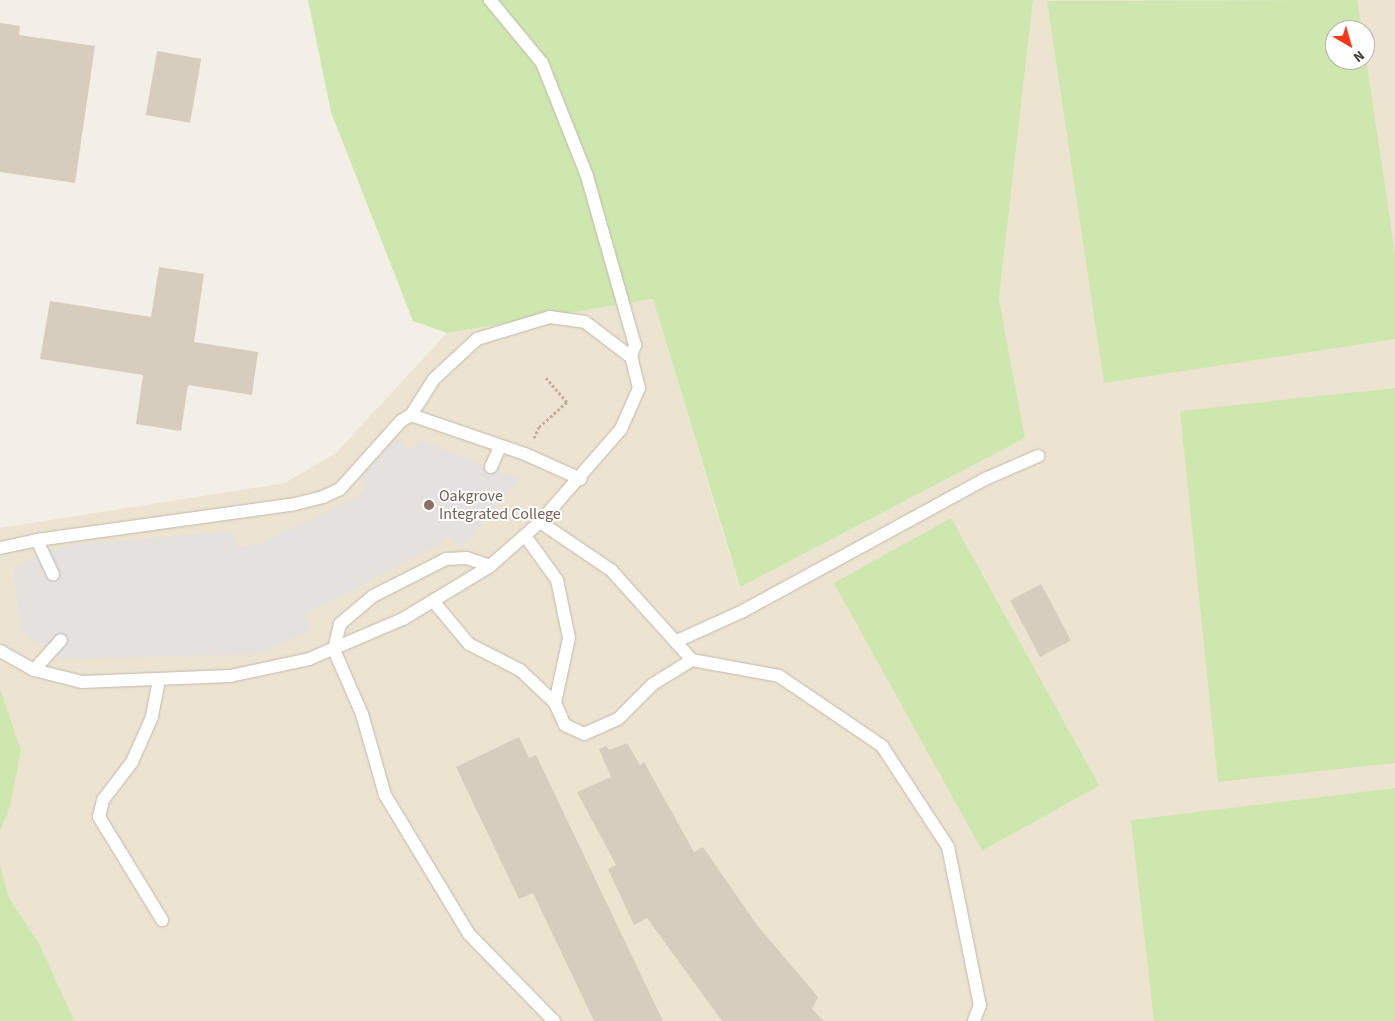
<!DOCTYPE html>
<style>
body{margin:0}
#map{position:relative;width:1395px;height:1021px;overflow:hidden;background:#f3efe6;font-family:"Source Sans 3",sans-serif}
div>[style]{position:absolute}
[style*='--x']{left:calc(var(--x)*1px);top:calc(var(--y)*1px);width:calc(var(--w)*1px);rotate:calc(var(--a)*1deg)}
.education>*{inset:0;background:#ece4d0}
.green>*{inset:0;background:#cee7af;transform-origin:0 0}
.parking>*{inset:0;background:#e4e1de}
.building>*{inset:0;background:#d7cdbe;transform-origin:0 0}
.path>*{height:3px;margin-top:-1.5px;transform-origin:0;background:repeating-linear-gradient(90deg,#c0b29a 0 2.5px,transparent 0 5px)}
.roads{filter:drop-shadow(0 0 1px #c1b9ab) drop-shadow(0 0 1px #c1b9ab)}
.service>*{height:12px;margin:-6px;padding:0 6px;transform-origin:6px;border-radius:6px;background:#fff}
.dots>*{width:14px;height:14px;translate:-50% -50%;box-sizing:border-box;border:2px solid #fff;border-radius:50%}
span{translate:-50% -50%;white-space:nowrap;text-align:center;line-height:1.15;-webkit-text-stroke:4px #fff;paint-order:stroke}
.education-label{font-size:16px;color:#785e54}
.left{translate:0 -50%;text-align:left}
.north{position:absolute;left:1325px;top:20px;width:50px;height:50px;box-sizing:border-box;background:#fff;border:1px solid #b5b2ae;border-radius:50%;rotate:142deg;font-size:14px;font-weight:700;line-height:20px;text-align:center;color:#453f35}
.north::after{content:'';display:block;margin:auto;width:18px;height:22px;background:#f83718;clip-path:polygon(50% 0,100% 100%,50% 72%,0 100%)}
</style>
<div id="map">
<div class="education">
<i style="clip-path:polygon(evenodd,1033px 0,1395px 0,1395px 1021px,0 1021px,0 528px,285px 483px,336px 453px,447px 333px,653px 299px,739px 587px,1025px 438px,999px 299px,1033px 0,1335px 30px,1365px 30px,1365px 60px,1335px 60px,1335px 30px)"></i>
</div>
<div class="green">
<i style="clip-path:polygon(308px 0,1033px 0,999px 299px,1025px 438px,740px 587px,653px 299px,447px 333px,413px 321px,331px 112px)"></i>
<i style="clip-path:polygon(1357px 0,1362px 30px,1335px 30px,1335px 60px,1365px 60px,1365px 52px,1395px 253px,1395px 339px,1104px 383px,1047px 1px)"></i>
<i style="clip-path:polygon(1395px 388px,1395px 763px,1218px 782px,1180px 411px)"></i>
<i style="left:951px;top:518px;width:306px;height:134px;rotate:61deg"></i>
<i style="clip-path:polygon(0 689px,21px 750px,10px 806px,0 832px)"></i>
<i style="clip-path:polygon(1395px 788px,1395px 1021px,1154px 1021px,1131px 820px)"></i>
<i style="clip-path:polygon(0 865px,9px 898px,40px 945px,74px 1021px,0 1021px)"></i>
</div>
<div class="parking">
<i style="clip-path:polygon(396px 438px,410px 450px,420px 440px,520px 479px,462px 548px,447px 536px,439px 545px,305px 614px,312px 630px,257px 654px,62px 659px,20px 631px,14px 569px,43px 552px,78px 544px,233px 531px,237px 547px,259px 544px,356px 497px,367px 487px,360px 479px)"></i>
</div>
<div class="building">
<i style="clip-path:polygon(0 23px,20px 26px,19px 35px,95px 46px,75px 183px,0 172px)"></i>
<i style="left:157px;top:51px;width:45px;height:65px;rotate:10deg"></i>
<i style="clip-path:polygon(159px 267px,204px 274px,194px 342px,258px 352px,252px 395px,188px 385px,181px 431px,136px 424px,143px 375px,40px 359px,50px 301px,151px 317px)"></i>
<i style="left:1041px;top:584px;width:64px;height:35px;rotate:62deg"></i>
<i style="clip-path:polygon(519px 737px,529px 758px,536px 755px,663px 1021px,594px 1021px,533px 893px,519px 899px,456px 767px)"></i>
<i style="clip-path:polygon(627px 743px,640px 765px,644px 762px,694px 852px,703px 847px,757px 925px,818px 997px,812px 1009px,824px 1021px,722px 1021px,647px 918px,634px 925px,608px 869px,616px 865px,577px 792px,611px 777px,599px 749px,606px 746px,609px 750px)"></i>
</div>
<div class="path">
<i style="--x:534;--y:438;--w:12;--a:-66"></i>
<i style="--x:539;--y:427;--w:38;--a:-42"></i>
<i style="--x:567;--y:402;--w:32;--a:-131"></i>
</div>
<div class="roads">
<div class="service">
<i style="--x:411;--y:415;--w:43;--a:-57.4"></i>
<i style="--x:434;--y:379;--w:59;--a:-42.9"></i>
<i style="--x:477;--y:339;--w:76;--a:-16.8"></i>
<i style="--x:550;--y:317;--w:35;--a:8"></i>
<i style="--x:585;--y:322;--w:58;--a:37.3"></i>
<i style="--x:491;--y:467;--w:22;--a:-66"></i>
<i style="--x:540;--y:522;--w:86;--a:34.1"></i>
<i style="--x:611;--y:570;--w:121;--a:48"></i>
<i style="--x:692;--y:660;--w:88;--a:10.4"></i>
<i style="--x:779;--y:676;--w:125;--a:34.2"></i>
<i style="--x:882;--y:746;--w:121;--a:56.8"></i>
<i style="--x:948;--y:847;--w:161;--a:78.6"></i>
<i style="--x:980;--y:1005;--w:17;--a:111"></i>
<i style="--x:526;--y:537;--w:53;--a:54.2"></i>
<i style="--x:557;--y:580;--w:59;--a:78.3"></i>
<i style="--x:569;--y:638;--w:66;--a:102.2"></i>
<i style="--x:555;--y:703;--w:24;--a:66"></i>
<i style="--x:565;--y:725;--w:21;--a:25"></i>
<i style="--x:584;--y:734;--w:37;--a:-24"></i>
<i style="--x:618;--y:719;--w:49;--a:-45"></i>
<i style="--x:653;--y:684;--w:46;--a:-31.6"></i>
<i style="--x:37;--y:540;--w:38;--a:65"></i>
<i style="--x:0;--y:548;--w:38;--a:-12"></i>
<i style="--x:37;--y:540;--w:260;--a:-7.9"></i>
<i style="--x:295;--y:504;--w:29;--a:-14"></i>
<i style="--x:323;--y:497;--w:19;--a:-25"></i>
<i style="--x:340;--y:489;--w:91;--a:-48.1"></i>
<i style="--x:401;--y:421;--w:12;--a:-31"></i>
<i style="--x:411;--y:415;--w:120;--a:18.9"></i>
<i style="--x:525;--y:454;--w:61;--a:24.1"></i>
<i style="--x:490;--y:566;--w:24;--a:-161"></i>
<i style="--x:467;--y:558;--w:21;--a:177"></i>
<i style="--x:446;--y:559;--w:82;--a:153.1"></i>
<i style="--x:373;--y:596;--w:43;--a:139.7"></i>
<i style="--x:340;--y:624;--w:27;--a:103"></i>
<i style="--x:334;--y:650;--w:70;--a:66.4"></i>
<i style="--x:362;--y:714;--w:84;--a:74.1"></i>
<i style="--x:385;--y:795;--w:162;--a:58.9"></i>
<i style="--x:469;--y:934;--w:122;--a:45.7"></i>
<i style="--x:434;--y:602;--w:55;--a:50.2"></i>
<i style="--x:469;--y:644;--w:57;--a:27"></i>
<i style="--x:520;--y:670;--w:48;--a:43.3"></i>
<i style="--x:677;--y:641;--w:72;--a:-24.4"></i>
<i style="--x:743;--y:611;--w:276;--a:-28.6"></i>
<i style="--x:985;--y:479;--w:58;--a:-23.5"></i>
<i style="--x:0;--y:651;--w:39;--a:29"></i>
<i style="--x:34;--y:670;--w:49;--a:14"></i>
<i style="--x:82;--y:682;--w:148;--a:-2.3"></i>
<i style="--x:230;--y:676;--w:81;--a:-12.1"></i>
<i style="--x:309;--y:659;--w:102;--a:-23.1"></i>
<i style="--x:403;--y:619;--w:102;--a:-31.3"></i>
<i style="--x:490;--y:566;--w:67;--a:-41.3"></i>
<i style="--x:540;--y:522;--w:123;--a:-48.9"></i>
<i style="--x:621;--y:429;--w:45;--a:-66.3"></i>
<i style="--x:639;--y:388;--w:32;--a:-104"></i>
<i style="--x:631;--y:357;--w:13;--a:-72"></i>
<i style="--x:635;--y:345;--w:176;--a:-105.9"></i>
<i style="--x:587;--y:176;--w:122;--a:-111.7"></i>
<i style="--x:542;--y:63;--w:82;--a:-129.5"></i>
<i style="--x:34;--y:670;--w:40;--a:-48"></i>
<i style="--x:159;--y:680;--w:38;--a:101"></i>
<i style="--x:152;--y:717;--w:49;--a:114"></i>
<i style="--x:132;--y:762;--w:48;--a:127.3"></i>
<i style="--x:103;--y:800;--w:17;--a:103"></i>
<i style="--x:99;--y:817;--w:121;--a:58.5"></i>
</div>
</div>
<div class="dots">
<i style="left:429px;top:505px;background:#8d6e63"></i>
</div>
<div class="education-label">
<span class="left" style="left:439px;top:505px">Oakgrove<br>Integrated College</span>
</div>
<div class="north">N</div>
</div>
